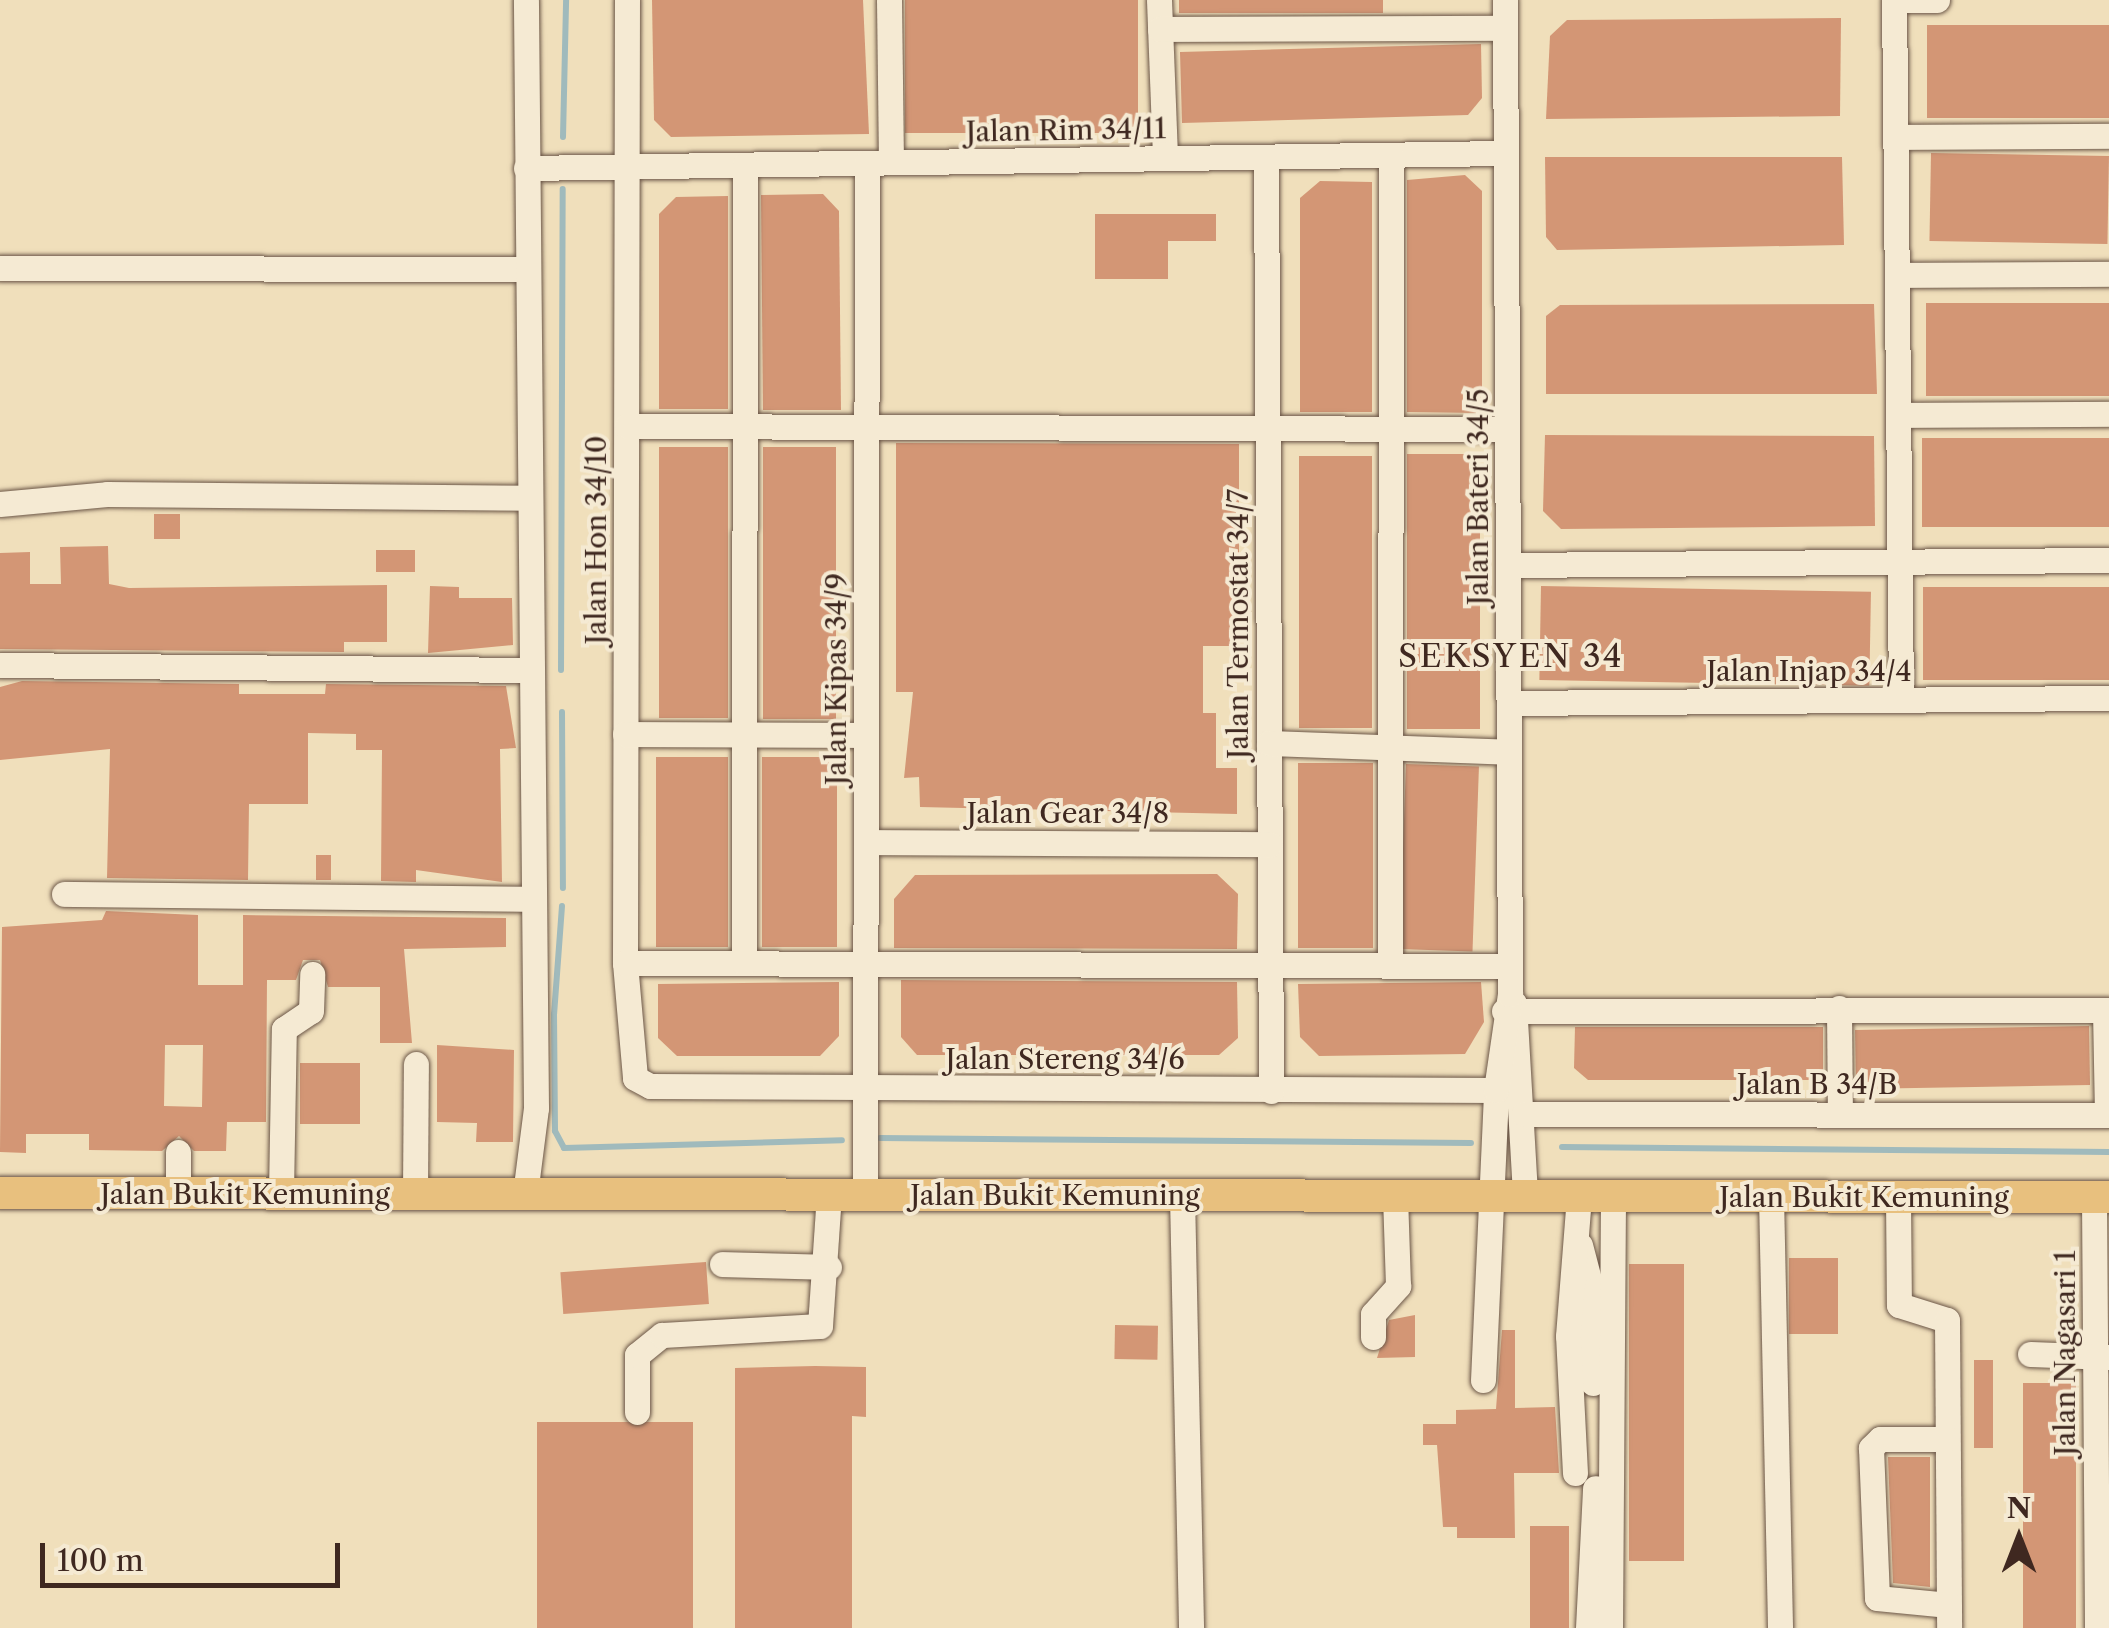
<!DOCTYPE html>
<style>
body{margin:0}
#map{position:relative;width:2109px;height:1628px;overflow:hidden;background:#f0dfbb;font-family:"Libre Caslon Text",serif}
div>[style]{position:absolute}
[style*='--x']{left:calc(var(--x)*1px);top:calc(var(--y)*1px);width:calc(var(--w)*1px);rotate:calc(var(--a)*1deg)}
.stream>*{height:6px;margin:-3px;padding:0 3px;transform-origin:3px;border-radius:3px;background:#a0babc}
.building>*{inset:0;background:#d39675;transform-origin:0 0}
.roads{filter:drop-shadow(0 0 2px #6b5647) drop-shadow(0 0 2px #6b5647)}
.minor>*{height:25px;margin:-12.5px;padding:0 12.5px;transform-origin:12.5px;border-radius:12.5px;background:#f5ead3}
.major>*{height:32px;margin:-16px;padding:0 16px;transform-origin:16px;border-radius:16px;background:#e8c07e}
span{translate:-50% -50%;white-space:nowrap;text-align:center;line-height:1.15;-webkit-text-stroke:8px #f5ead3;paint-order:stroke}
.street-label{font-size:28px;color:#3f2820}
.quarter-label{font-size:32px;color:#3f2820;letter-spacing:2.5px}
.north{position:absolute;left:1969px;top:1488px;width:100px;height:100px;-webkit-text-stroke:8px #f5ead3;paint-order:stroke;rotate:0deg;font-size:28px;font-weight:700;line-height:40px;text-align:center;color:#3f2820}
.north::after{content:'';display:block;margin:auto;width:35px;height:45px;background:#3f2820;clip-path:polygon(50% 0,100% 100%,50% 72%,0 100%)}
.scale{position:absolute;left:40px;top:1543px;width:300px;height:45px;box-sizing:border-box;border:5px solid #3f2820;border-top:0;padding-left:12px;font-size:30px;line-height:35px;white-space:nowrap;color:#3f2820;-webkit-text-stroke:8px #f5ead3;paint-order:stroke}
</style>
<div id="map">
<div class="stream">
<i style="--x:563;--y:137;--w:137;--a:-88.7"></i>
<i style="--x:561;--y:670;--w:481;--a:-89.8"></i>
<i style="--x:562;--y:712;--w:176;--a:89.7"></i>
<i style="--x:562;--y:906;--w:108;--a:94.2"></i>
<i style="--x:554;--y:1014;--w:117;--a:89.5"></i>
<i style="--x:555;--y:1131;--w:19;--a:62"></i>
<i style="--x:564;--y:1148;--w:278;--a:-1.6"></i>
<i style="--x:880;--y:1138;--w:591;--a:0.48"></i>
<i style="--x:1562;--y:1147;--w:547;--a:0.52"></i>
</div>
<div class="building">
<i style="clip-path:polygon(652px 0,863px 0,869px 134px,671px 137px,654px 120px)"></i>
<i style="left:905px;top:0;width:233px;height:133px"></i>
<i style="left:1179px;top:0;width:204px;height:13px"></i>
<i style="clip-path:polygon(1841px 18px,1840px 116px,1546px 119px,1550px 36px,1567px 20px)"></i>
<i style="left:1927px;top:25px;width:182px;height:93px"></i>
<i style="clip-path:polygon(1481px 44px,1482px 98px,1468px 115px,1182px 123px,1180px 52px)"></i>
<i style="left:1931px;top:153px;width:178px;height:88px;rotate:1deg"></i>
<i style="clip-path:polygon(1545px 157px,1842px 157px,1844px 245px,1557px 250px,1546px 237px)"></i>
<i style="clip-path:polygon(1465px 175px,1482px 191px,1482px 413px,1407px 412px,1407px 180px)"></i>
<i style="clip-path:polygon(1320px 181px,1372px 182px,1372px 412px,1300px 412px,1300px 198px)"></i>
<i style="clip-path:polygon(823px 194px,839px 211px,841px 410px,763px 410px,761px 195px)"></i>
<i style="clip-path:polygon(728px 196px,728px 409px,659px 409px,659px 214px,676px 197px)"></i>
<i style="clip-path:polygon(1095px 214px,1216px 214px,1216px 241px,1168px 241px,1168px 279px,1095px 279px)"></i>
<i style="left:2109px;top:303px;width:93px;height:183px;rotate:90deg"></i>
<i style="clip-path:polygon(1874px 304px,1877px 394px,1546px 394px,1546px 316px,1560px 305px)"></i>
<i style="clip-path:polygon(1545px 435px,1874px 436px,1875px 526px,1561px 529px,1543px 511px)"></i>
<i style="left:1922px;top:438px;width:187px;height:89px"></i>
<i style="clip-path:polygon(896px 443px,1239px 444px,1239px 646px,1203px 646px,1203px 713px,1216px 713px,1216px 768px,1237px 768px,1237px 814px,920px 807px,919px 777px,904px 778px,913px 692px,896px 692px)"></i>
<i style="left:659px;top:447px;width:69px;height:271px"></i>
<i style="left:836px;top:447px;width:272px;height:73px;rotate:90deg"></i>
<i style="left:1407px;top:454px;width:73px;height:275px"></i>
<i style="left:1299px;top:456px;width:73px;height:272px"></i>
<i style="left:154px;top:514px;width:26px;height:25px"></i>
<i style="clip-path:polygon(108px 546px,109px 584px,129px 588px,387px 585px,387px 642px,344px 642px,344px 652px,0 649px,0 553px,30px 552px,30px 584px,61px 584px,60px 547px)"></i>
<i style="left:415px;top:550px;width:22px;height:39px;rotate:90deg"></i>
<i style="clip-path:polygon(430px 586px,459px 587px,459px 598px,512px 598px,513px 645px,428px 653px)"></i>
<i style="left:1541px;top:586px;width:330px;height:94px;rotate:1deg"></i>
<i style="left:1923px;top:587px;width:186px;height:93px"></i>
<i style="clip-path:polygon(22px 681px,239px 684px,239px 694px,325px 694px,326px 684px,506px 686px,516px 748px,500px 749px,502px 882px,416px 870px,416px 882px,381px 881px,382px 750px,356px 750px,356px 734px,308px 733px,308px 804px,249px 804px,248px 880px,107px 878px,110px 749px,0 760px,0 687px)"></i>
<i style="left:656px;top:757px;width:72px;height:190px"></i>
<i style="left:837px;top:757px;width:190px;height:75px;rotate:90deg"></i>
<i style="left:1298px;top:763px;width:75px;height:185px"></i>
<i style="left:1406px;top:764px;width:73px;height:185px;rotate:2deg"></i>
<i style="left:316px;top:855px;width:15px;height:25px"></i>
<i style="clip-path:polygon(1217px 874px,1238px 894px,1237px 949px,894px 948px,894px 899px,915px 875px)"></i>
<i style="clip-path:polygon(evenodd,106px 911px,198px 915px,198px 985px,243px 985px,243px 915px,506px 918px,506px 947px,404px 949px,412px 1043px,380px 1043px,380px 987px,328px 987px,320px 960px,303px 960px,296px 980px,267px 980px,266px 1122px,227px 1122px,226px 1151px,194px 1151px,179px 1136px,162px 1151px,89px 1150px,89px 1134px,26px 1134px,26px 1153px,0 1152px,2px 927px,102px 920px,106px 911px,165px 1045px,203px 1045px,202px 1107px,164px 1106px,165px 1045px)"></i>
<i style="clip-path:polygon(901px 980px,1237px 982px,1238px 1038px,1219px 1055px,917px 1055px,901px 1037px)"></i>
<i style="clip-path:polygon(839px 982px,839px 1036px,820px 1056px,677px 1056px,658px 1038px,658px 984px)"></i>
<i style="clip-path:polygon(1481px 982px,1484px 1022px,1465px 1054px,1319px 1056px,1300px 1037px,1298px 984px)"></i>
<i style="left:2089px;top:1026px;width:59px;height:234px;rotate:89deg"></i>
<i style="clip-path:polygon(1575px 1027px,1823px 1027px,1823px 1080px,1588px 1080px,1574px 1068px)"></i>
<i style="clip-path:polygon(437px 1045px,514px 1050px,513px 1142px,476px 1142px,477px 1123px,437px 1122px)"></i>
<i style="left:300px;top:1063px;width:60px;height:61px"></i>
<i style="left:1789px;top:1258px;width:49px;height:76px"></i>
<i style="left:706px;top:1262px;width:42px;height:146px;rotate:86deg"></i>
<i style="left:1629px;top:1264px;width:55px;height:297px"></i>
<i style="clip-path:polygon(1415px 1315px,1415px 1357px,1377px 1358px,1389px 1320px)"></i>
<i style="left:1115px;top:1325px;width:43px;height:34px;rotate:1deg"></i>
<i style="clip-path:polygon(1502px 1330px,1515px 1330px,1515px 1408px,1555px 1407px,1559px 1473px,1514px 1473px,1515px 1538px,1457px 1538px,1457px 1527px,1443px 1527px,1437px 1445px,1423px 1445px,1423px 1424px,1456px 1424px,1456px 1410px,1496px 1409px)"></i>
<i style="left:1974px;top:1360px;width:19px;height:88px"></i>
<i style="clip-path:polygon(815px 1366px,866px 1367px,866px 1417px,852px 1416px,852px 1628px,735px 1628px,735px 1368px)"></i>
<i style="left:2023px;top:1383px;width:53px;height:245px"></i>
<i style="left:693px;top:1422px;width:206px;height:156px;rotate:90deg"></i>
<i style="clip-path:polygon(1888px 1457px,1930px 1457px,1930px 1587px,1893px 1583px)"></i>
<i style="left:1530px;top:1526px;width:39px;height:102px"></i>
</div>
<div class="roads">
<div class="minor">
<i style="--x:627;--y:0;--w:963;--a:90.12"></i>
<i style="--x:625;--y:963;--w:115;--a:85"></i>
<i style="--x:635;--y:1078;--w:17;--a:28"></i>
<i style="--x:650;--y:1086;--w:846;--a:0.27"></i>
<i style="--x:889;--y:0;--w:162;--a:89.3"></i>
<i style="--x:1159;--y:0;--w:158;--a:87.8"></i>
<i style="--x:1160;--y:29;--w:345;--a:-0.2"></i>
<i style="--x:1895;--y:137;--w:214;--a:-0.3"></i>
<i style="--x:1266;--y:157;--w:934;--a:89.69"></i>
<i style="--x:526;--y:168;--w:980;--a:-0.88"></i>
<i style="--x:0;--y:268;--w:527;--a:0.11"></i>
<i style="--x:1897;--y:275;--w:212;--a:-0.3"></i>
<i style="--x:1898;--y:415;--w:211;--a:-0.3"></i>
<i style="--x:627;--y:426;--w:880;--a:0.2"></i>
<i style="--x:0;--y:504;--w:107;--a:-5.3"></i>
<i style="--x:107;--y:494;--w:423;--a:0.5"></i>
<i style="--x:1508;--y:565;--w:601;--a:-0.48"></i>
<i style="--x:0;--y:665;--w:532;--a:0.54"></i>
<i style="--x:1901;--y:700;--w:700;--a:-90.57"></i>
<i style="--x:1894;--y:0;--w:43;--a:0"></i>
<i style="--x:1509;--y:703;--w:600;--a:-0.48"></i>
<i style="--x:625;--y:734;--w:241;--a:0.2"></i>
<i style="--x:1269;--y:743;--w:240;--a:2.1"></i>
<i style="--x:866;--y:842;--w:404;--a:0.3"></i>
<i style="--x:64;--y:894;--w:470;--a:0.6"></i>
<i style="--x:625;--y:963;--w:885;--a:0.19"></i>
<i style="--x:744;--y:963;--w:798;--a:-89.93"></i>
<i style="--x:1390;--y:965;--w:810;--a:-89.93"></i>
<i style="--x:1514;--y:1003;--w:193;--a:86.7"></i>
<i style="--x:1839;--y:1008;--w:106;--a:89.5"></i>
<i style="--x:2105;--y:1010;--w:105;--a:88.9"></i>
<i style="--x:1504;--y:1011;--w:605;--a:-0.09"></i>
<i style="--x:1524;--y:1114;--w:585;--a:0.1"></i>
<i style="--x:178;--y:1193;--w:41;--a:-90"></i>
<i style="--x:281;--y:1193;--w:164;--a:-89"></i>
<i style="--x:284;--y:1029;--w:32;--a:-34"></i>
<i style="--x:311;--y:1011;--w:37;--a:-88"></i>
<i style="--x:415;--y:1194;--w:130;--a:-89.6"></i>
<i style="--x:525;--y:1194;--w:87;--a:-82.7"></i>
<i style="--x:536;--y:1108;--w:1108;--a:-90.52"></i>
<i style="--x:865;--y:1195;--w:1032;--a:-89.89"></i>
<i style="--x:1182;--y:1195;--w:433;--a:88.8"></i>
<i style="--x:1771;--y:1196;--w:432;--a:88.8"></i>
<i style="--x:1898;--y:1197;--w:108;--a:89.5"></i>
<i style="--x:1899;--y:1305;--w:50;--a:17.4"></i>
<i style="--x:1947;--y:1320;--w:308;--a:89.6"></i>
<i style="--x:2094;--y:1197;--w:431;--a:89.6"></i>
<i style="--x:1580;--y:1245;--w:48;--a:75.4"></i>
<i style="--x:1592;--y:1291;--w:92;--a:89.4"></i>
<i style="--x:722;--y:1264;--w:107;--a:1.6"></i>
<i style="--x:1373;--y:1337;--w:23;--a:-90"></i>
<i style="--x:1373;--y:1314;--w:38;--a:-48"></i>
<i style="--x:1398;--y:1286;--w:90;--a:-91.9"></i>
<i style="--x:2030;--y:1354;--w:79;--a:2.2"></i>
<i style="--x:1483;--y:1380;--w:290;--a:-87.4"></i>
<i style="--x:1496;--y:1090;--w:97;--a:-81.7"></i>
<i style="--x:1510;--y:994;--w:994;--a:-90.29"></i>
<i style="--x:637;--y:1412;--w:57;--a:-90"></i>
<i style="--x:637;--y:1355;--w:32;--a:-39"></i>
<i style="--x:662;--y:1335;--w:158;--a:-3.3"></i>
<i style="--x:820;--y:1326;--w:131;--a:-86.1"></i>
<i style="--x:1947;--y:1439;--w:67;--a:180"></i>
<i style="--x:1880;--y:1439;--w:13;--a:135"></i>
<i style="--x:1871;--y:1448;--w:150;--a:87.7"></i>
<i style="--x:1877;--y:1598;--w:72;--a:5.6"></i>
<i style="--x:1575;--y:1473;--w:137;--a:-92.9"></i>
<i style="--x:1568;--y:1336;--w:140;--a:-85.5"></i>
<i style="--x:1588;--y:1628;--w:140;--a:-87.1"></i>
<i style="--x:1610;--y:1628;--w:432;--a:-89.6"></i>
</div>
<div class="major">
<i style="--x:0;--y:1193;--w:2109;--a:0.11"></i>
</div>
</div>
<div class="street-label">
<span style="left:1066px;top:130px;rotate:-1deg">Jalan Rim 34/11</span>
<span style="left:1478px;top:497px;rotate:-90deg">Jalan Bateri 34/5</span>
<span style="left:596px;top:540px;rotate:-90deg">Jalan Hon 34/10</span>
<span style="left:1238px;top:624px;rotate:-90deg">Jalan Termostat 34/7</span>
<span style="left:1809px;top:671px">Jalan Injap 34/4</span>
<span style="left:836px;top:679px;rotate:-90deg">Jalan Kipas 34/9</span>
<span style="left:1068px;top:813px">Jalan Gear 34/8</span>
<span style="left:1065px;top:1059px">Jalan Stereng 34/6</span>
<span style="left:1817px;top:1084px">Jalan B 34/B</span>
<span style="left:245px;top:1194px">Jalan Bukit Kemuning</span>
<span style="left:1055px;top:1195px">Jalan Bukit Kemuning</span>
<span style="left:1864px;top:1197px">Jalan Bukit Kemuning</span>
<span style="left:2065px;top:1353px;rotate:-90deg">Jalan Nagasari 1</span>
</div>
<div class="quarter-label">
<span style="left:1511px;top:656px">SEKSYEN 34</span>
</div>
<div class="north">N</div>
<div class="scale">100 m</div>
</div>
